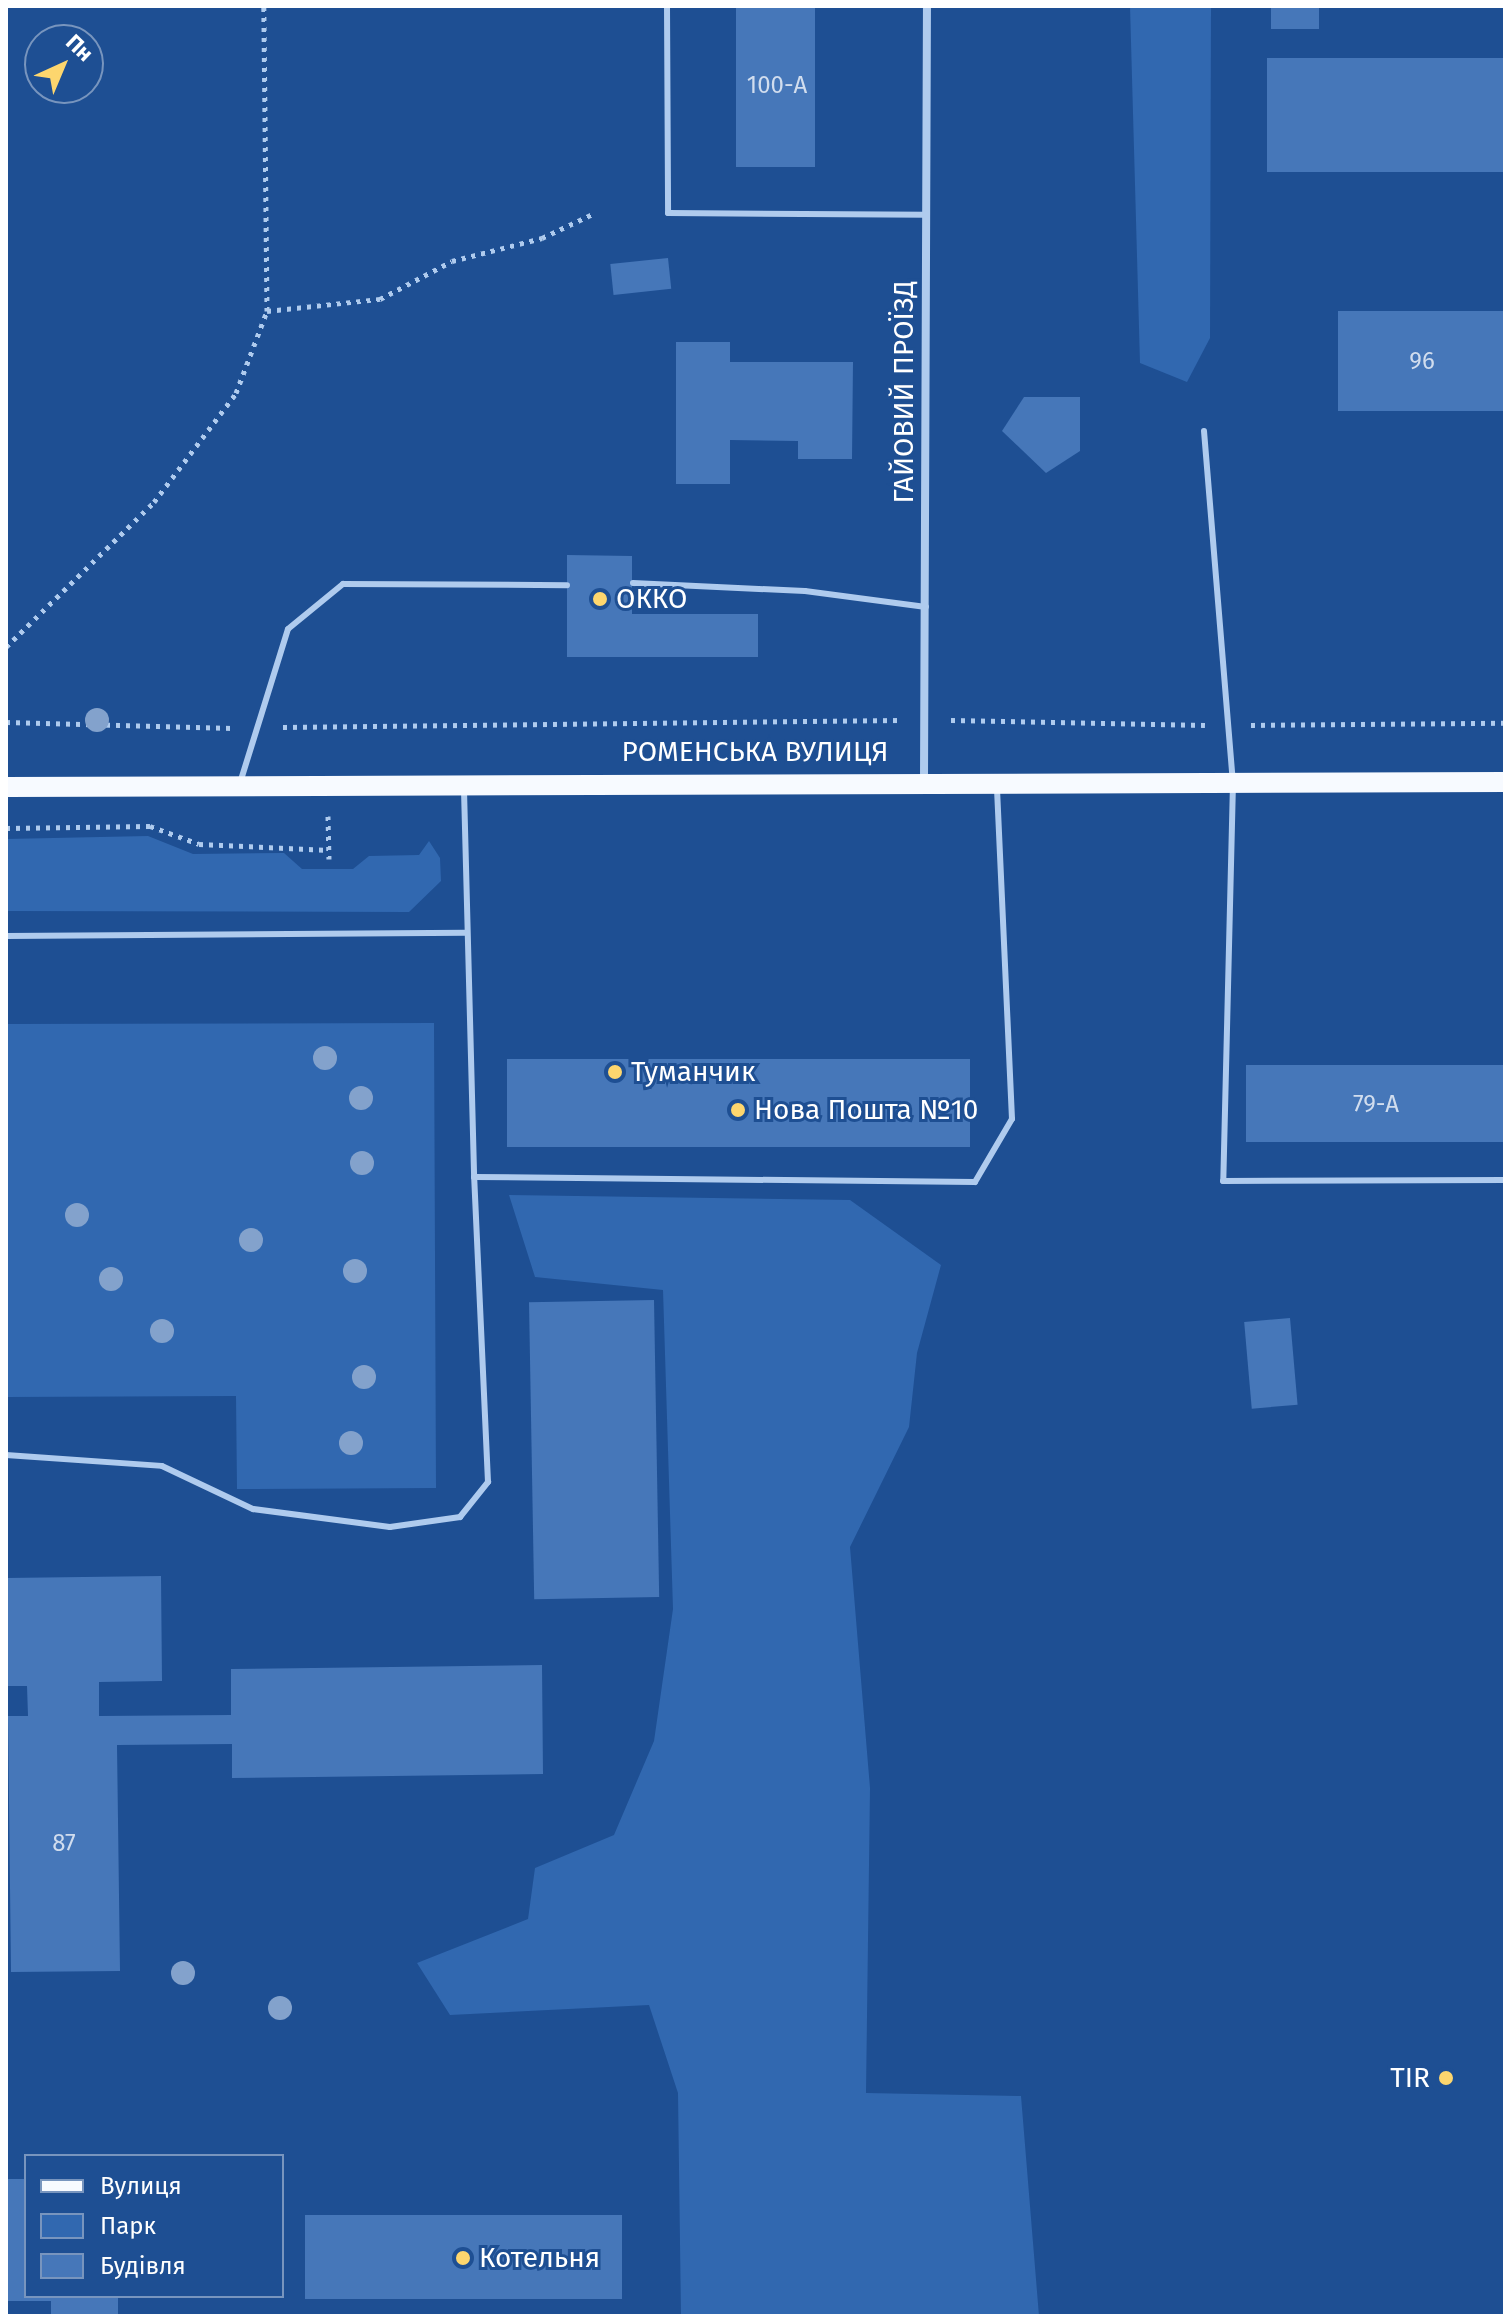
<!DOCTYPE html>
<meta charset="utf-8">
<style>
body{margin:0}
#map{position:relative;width:1511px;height:2322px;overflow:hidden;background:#1e4f93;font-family:"Fira Sans",sans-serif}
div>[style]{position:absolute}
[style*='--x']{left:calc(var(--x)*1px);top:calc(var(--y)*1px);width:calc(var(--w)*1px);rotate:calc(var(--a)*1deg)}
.green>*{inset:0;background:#3168b0}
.building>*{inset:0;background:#4677b9;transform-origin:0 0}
.path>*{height:5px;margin-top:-2.5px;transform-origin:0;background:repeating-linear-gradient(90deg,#afcbee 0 4px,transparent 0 10px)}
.service>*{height:6px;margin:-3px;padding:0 3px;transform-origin:3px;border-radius:3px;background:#afcbee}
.minor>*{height:8px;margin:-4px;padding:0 4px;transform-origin:4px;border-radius:4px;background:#afcbee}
.primary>*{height:20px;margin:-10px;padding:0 10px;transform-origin:10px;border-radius:10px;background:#f7faff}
.trees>*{width:24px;height:24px;margin:-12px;border-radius:50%;background:#83a2cc}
.dots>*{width:22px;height:22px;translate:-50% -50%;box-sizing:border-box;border:4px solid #1e4f93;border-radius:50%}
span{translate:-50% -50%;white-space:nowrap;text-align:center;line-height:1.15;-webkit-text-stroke:6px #1e4f93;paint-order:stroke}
.number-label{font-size:24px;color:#d1ddee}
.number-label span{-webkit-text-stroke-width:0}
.street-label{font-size:28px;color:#fff}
.poi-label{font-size:28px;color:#fff}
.left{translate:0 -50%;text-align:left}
.right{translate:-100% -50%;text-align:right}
.frame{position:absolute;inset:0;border:8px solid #fff;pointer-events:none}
.legend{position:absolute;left:24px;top:2154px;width:260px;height:144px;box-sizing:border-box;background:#1e4f93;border:2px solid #7895be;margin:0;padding:10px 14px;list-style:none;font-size:24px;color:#fff}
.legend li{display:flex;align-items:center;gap:16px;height:40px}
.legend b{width:40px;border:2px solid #7895be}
.north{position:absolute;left:24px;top:24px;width:80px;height:80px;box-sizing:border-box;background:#1e4f93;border:2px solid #7895be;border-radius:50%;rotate:44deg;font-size:22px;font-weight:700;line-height:32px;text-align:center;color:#fff}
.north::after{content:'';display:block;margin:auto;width:28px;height:36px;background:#fdd66e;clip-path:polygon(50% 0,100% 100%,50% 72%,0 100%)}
</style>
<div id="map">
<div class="green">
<i style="clip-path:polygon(1130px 6px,1211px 6px,1210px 338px,1187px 382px,1140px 363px)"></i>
<i style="clip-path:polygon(148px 836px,193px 854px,284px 853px,302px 869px,353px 869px,369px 856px,419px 855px,429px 841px,440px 858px,441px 881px,409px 912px,6px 911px,6px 839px)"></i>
<i style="clip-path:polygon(434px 1023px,436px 1488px,237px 1489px,236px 1396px,6px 1397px,6px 1024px)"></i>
<i style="clip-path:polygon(509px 1195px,850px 1200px,941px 1265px,917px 1353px,909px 1427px,850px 1547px,870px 1788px,866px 2093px,1021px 2096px,1039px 2316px,681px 2316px,678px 2093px,649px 2005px,450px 2015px,417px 1963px,528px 1919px,535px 1868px,614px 1835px,654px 1741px,673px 1609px,663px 1290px,535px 1277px)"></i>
</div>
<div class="building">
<i style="left:736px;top:6px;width:79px;height:161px"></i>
<i style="left:1271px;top:6px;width:48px;height:23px"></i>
<i style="left:1505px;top:58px;width:114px;height:238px;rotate:90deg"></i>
<i style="left:668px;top:258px;width:31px;height:58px;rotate:84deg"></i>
<i style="left:1505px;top:311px;width:100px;height:167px;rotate:90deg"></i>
<i style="clip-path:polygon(676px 342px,730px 342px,730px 362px,853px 362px,852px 459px,798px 459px,798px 441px,730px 440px,730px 484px,676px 484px)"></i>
<i style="clip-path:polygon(1024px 397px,1080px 397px,1080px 451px,1046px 473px,1002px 431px)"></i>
<i style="clip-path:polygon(567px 555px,632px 556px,632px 614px,758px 614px,758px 657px,567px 657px)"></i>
<i style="left:970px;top:1059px;width:88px;height:463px;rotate:90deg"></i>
<i style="left:1505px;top:1065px;width:77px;height:259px;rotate:90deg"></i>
<i style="left:654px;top:1300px;width:297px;height:125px;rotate:89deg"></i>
<i style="left:1290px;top:1318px;width:87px;height:46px;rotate:85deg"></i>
<i style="clip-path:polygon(161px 1576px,162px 1681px,99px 1682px,99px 1716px,231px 1715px,231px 1669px,542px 1665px,543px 1774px,232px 1778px,232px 1744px,117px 1745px,120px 1971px,11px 1972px,8px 1716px,28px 1716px,27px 1686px,6px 1686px,6px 1578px)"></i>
<i style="clip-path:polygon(6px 2179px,26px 2179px,26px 2296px,118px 2296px,118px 2316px,51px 2316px,51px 2301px,6px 2301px)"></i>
<i style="left:622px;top:2215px;width:84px;height:317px;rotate:90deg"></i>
</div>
<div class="path">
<i style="--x:267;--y:311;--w:114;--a:-6.1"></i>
<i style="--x:380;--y:299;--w:81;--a:-27.8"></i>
<i style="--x:452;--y:261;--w:93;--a:-14.3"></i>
<i style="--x:542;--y:238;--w:59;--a:-25.3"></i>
<i style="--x:6;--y:647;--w:207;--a:-44.4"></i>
<i style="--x:154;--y:502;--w:136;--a:-53"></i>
<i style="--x:236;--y:393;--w:88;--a:-69.3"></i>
<i style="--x:267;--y:311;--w:305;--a:-90.6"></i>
<i style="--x:951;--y:720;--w:254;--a:1.1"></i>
<i style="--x:6;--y:722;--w:227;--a:1.5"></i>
<i style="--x:1251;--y:725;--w:254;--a:-0.5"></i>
<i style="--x:283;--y:727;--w:618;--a:-0.65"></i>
<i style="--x:328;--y:816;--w:43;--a:88.7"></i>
<i style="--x:6;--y:828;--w:144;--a:-0.8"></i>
<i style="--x:150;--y:826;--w:52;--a:20.2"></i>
<i style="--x:199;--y:844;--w:130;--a:2.6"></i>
</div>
<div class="service">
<i style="--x:667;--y:6;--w:207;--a:89.7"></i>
<i style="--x:668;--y:213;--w:258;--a:0.4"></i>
<i style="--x:1204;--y:431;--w:353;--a:85.3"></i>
<i style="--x:1233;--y:783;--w:398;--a:91.4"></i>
<i style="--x:1223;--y:1181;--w:282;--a:-0.2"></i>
<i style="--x:633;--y:583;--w:172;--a:2.7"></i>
<i style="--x:805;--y:591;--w:122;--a:7.5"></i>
<i style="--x:240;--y:783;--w:161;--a:-72.7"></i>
<i style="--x:288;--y:629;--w:71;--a:-39.3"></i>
<i style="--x:343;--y:584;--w:224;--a:0.3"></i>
<i style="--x:464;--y:790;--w:387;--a:88.5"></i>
<i style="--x:474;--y:1177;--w:501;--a:0.57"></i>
<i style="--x:975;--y:1182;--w:73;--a:-59.6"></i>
<i style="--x:1012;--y:1119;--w:331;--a:-92.6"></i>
<i style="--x:6;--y:936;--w:460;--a:-0.4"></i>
<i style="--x:6;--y:1455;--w:156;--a:4"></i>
<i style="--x:162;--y:1466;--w:101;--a:25.3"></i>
<i style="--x:253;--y:1509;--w:138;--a:7.5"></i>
<i style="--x:390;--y:1527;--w:71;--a:-8.1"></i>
<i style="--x:460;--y:1517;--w:45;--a:-51.3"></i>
<i style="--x:488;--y:1482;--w:305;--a:-92.6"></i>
</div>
<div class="minor">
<i style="--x:924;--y:779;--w:773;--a:-89.78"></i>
</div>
<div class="primary">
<i style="--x:6;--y:787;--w:1499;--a:-0.19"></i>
</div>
<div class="trees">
<i style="left:97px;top:720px"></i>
<i style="left:325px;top:1058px"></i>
<i style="left:361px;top:1098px"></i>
<i style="left:362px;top:1163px"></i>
<i style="left:77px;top:1215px"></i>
<i style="left:251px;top:1240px"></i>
<i style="left:355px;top:1271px"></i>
<i style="left:111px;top:1279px"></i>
<i style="left:162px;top:1331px"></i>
<i style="left:364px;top:1377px"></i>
<i style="left:351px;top:1443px"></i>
<i style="left:183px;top:1973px"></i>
<i style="left:280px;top:2008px"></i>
</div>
<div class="dots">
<i style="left:600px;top:599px;background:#fdd66e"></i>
<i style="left:615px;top:1072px;background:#fdd66e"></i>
<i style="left:738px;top:1110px;background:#fdd66e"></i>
<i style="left:1446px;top:2078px;background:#fdd66e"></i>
<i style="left:463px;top:2258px;background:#fdd66e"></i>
</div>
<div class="number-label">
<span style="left:777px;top:86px">100-А</span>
<span style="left:1422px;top:362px">96</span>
<span style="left:1376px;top:1105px">79-А</span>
<span style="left:64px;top:1844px">87</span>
</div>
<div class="street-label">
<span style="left:904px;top:392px;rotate:-90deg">ГАЙОВИЙ ПРОЇЗД</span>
<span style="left:755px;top:752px">РОМЕНСЬКА ВУЛИЦЯ</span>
</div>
<div class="poi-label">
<span class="left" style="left:616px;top:599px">ОККО</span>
<span class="left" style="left:631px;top:1072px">Туманчик</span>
<span class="left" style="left:754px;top:1110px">Нова Пошта №10</span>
<span class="right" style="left:1430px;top:2078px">TIR</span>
<span class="left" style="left:479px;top:2258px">Котельня</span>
</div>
<div class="frame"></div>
<ul class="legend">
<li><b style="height:10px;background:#f7faff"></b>Вулиця</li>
<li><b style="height:22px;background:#3168b0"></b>Парк</li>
<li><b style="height:22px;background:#4677b9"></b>Будівля</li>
</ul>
<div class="north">Пн</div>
</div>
